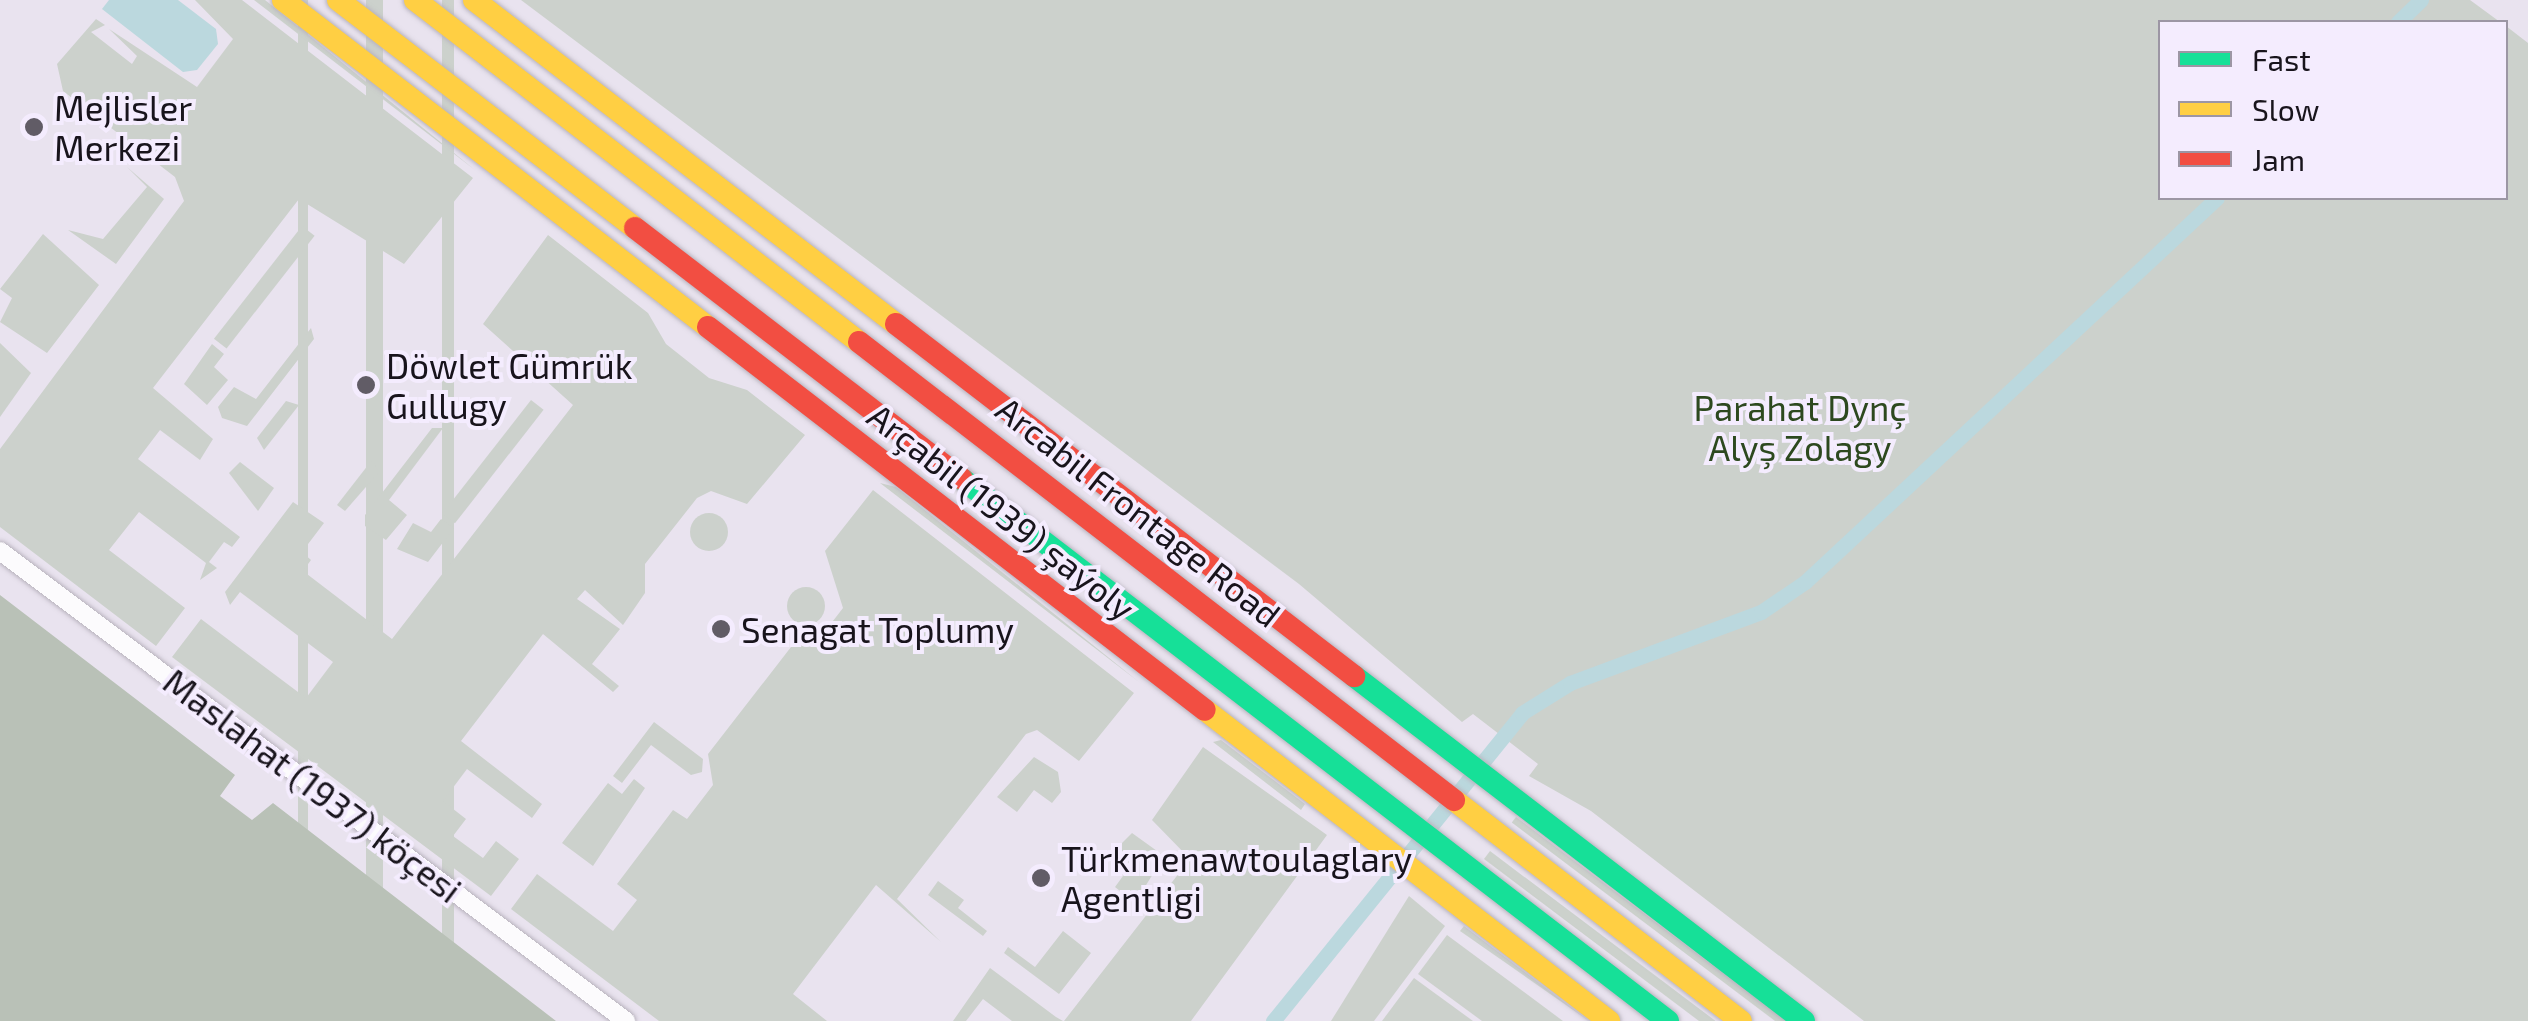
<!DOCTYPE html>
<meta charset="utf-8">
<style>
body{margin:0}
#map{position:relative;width:2528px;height:1021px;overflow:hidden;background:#e9e3ef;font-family:"Exo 2",sans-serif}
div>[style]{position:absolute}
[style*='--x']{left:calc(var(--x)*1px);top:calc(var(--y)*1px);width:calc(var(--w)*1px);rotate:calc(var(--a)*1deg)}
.green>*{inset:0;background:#ccd1cc;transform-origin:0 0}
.round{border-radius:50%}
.forest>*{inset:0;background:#b9c1b7}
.water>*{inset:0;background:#bbd8de}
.canal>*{height:15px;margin:-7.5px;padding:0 7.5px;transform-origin:7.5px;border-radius:7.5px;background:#bbd8de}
.roads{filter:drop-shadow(0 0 2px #b8b3bd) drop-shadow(0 0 2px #b8b3bd)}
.street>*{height:18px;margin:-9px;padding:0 9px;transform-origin:9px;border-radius:9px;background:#fcfbfd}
.fast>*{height:22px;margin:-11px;padding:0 11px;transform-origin:11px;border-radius:11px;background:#16e098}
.slow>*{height:22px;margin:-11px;padding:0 11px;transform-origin:11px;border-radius:11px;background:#ffcf43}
.jam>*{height:22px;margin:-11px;padding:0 11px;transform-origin:11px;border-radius:11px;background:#f24e42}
.dots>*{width:28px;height:28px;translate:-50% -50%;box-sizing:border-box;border:5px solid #f4ecfe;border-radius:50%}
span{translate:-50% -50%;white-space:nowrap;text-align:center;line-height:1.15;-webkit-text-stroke:8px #f4ecfe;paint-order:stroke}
.poi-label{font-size:35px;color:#18141c}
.left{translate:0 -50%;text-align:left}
.park-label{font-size:35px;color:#2d491f}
.street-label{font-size:35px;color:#18141c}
.legend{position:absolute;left:2158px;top:20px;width:350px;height:180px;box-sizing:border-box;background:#f4ecfe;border:2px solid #9c96a4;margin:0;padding:12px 18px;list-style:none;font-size:30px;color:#18141c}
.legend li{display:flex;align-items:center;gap:20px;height:50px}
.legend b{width:50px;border:2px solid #9c96a4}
</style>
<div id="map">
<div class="green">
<i style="clip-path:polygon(195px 0,242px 0,473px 178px,404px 264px,299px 199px,153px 388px,213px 439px,200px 460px,160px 430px,138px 459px,240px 537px,232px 547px,224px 542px,209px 562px,217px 568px,200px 580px,206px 563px,139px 512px,109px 550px,185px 608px,156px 646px,0 527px,0 449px,184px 201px,175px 177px,63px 91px,57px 64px,96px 19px,105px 25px,91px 32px,132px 64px,137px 56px,109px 29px,197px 87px,233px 39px)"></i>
<i style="clip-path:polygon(254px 0,265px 0,475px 170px)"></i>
<i style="left:298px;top:0;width:10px;height:1307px"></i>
<i style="left:366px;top:0;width:17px;height:1253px"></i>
<i style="left:442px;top:0;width:12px;height:1194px"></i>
<i style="clip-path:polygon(521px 0,2470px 0,2500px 22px,2160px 22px,2160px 198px,2506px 198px,2506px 26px,2528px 43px,2528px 1021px,1864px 1021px,1591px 811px,1529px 776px,1538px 764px,1473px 714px,1462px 722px,1299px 584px)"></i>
<i style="clip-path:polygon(127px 167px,164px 199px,116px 264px,68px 230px,103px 239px,147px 187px)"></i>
<i style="left:302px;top:226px;width:16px;height:143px;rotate:38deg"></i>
<i style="clip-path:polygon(43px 234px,99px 285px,47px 353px,0 322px,12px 298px,0 289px)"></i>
<i style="clip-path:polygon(548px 235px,648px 313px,666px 344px,709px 378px,747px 390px,805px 435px,747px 504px,711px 491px,697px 498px,645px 564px,645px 593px,623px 625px,585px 590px,577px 599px,620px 629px,592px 664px,619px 686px,613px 692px,543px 634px,461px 741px,542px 804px,532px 818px,467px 769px,443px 801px,466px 819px,453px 836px,483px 858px,496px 841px,519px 859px,491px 896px,172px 657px,201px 619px,306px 698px,333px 662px,240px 592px,230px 605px,225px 592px,293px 502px,324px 523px,302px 552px,311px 560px,303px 571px,392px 639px,573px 405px,483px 324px)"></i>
<i style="clip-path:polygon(311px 328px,314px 339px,247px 426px,222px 418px,218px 407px,234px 387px,256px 399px)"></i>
<i style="clip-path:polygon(0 343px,31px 373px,0 417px)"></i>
<i style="clip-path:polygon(212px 344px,224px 354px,214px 367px,228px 380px,207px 405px,184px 384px)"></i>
<i style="left:531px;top:400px;width:16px;height:144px;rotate:38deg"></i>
<i style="clip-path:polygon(286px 401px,299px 405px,264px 450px,257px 438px)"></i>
<i style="clip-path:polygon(432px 428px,443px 428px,389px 500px,407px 515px,386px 540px,365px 526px,365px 515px)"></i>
<i style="clip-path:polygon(372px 460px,379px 472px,345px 511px,337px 505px)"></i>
<i style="clip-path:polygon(240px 462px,274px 488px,258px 511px,229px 473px)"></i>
<i style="clip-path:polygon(880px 483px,896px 487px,1139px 682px)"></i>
<i style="clip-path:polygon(873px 490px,1134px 693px,1079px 761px,1037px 730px,1026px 734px,897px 899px,941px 942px,876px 885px,793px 994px,827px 1021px,659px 1021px,511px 909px,537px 874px,613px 931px,637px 900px,617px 884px,673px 810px,687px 819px,713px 785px,708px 754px,791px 647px,819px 639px,843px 608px,825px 551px)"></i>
<i class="round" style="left:690px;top:513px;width:38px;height:38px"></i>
<i style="clip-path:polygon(441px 519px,454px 528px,428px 562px,397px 549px,413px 523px,431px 532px)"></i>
<i class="round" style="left:787px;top:587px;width:38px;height:38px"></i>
<i style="clip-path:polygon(654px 722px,703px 759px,702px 772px,691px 775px,651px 745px,622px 783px,613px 776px)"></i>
<i style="clip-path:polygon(1221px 740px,1305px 804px,1301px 810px,1213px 742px)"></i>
<i style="clip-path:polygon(1203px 747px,1327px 835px,1191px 1021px,1064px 1021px,1190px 859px,1152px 820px)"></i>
<i style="clip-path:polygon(1034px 757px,1058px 772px,1061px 792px,1052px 803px,1034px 790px,1017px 812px,997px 797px)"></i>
<i style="clip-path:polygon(634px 779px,645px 788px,593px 866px,562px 843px,608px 783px,622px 794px)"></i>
<i style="left:1516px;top:817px;width:339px;height:7px;rotate:37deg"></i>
<i style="clip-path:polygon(1132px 833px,1164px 856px,1135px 903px,1115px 887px,1131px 865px,1114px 851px)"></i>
<i style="left:1490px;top:851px;width:282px;height:10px;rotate:37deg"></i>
<i style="clip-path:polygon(938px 881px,964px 900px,958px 908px,987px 931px,983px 936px,928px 895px)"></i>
<i style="clip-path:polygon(1409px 896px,1445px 926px,1374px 1021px,1331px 1021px)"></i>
<i style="clip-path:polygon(1464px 926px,1589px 1021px,1460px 931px)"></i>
<i style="clip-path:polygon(1063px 931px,1091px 953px,1059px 994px,1004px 953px,1008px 947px,1035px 967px)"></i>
<i style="clip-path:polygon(1447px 935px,1563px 1021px,1482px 1021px,1418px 974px)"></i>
<i style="clip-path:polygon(990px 968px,1056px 1017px,1063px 1021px,1012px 1021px,983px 999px,966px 1021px,953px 1021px)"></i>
<i style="clip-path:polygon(1414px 978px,1473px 1021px,1382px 1021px)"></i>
</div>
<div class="forest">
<i style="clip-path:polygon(0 595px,235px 775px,220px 796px,252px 820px,273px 803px,556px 1021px,0 1021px)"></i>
</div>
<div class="water">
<i style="clip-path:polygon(109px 0,178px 0,216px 29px,218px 44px,197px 70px,183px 72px,102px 9px)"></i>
</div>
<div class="canal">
<i style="--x:2398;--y:22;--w:32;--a:-44"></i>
<i style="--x:1273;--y:1021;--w:396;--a:-51"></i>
<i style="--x:1522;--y:713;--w:57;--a:-32"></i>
<i style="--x:1570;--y:683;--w:204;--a:-20.4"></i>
<i style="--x:1761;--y:612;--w:53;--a:-34.3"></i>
<i style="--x:1805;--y:582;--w:563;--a:-42.99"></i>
</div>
<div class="roads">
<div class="street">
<i style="--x:0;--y:551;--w:783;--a:36.9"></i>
</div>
<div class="fast">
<i style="--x:962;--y:479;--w:890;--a:37.51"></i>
<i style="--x:1354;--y:676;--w:567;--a:37.48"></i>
</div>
<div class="slow">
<i style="--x:283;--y:0;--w:536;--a:37.58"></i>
<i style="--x:338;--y:0;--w:374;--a:37.5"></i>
<i style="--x:415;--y:0;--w:560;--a:37.61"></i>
<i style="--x:474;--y:0;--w:532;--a:37.52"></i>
<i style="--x:1205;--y:710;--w:510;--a:37.59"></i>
<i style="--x:1454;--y:800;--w:362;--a:37.6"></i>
</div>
<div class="jam">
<i style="--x:635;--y:228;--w:412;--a:37.5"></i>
<i style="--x:896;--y:324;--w:578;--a:37.54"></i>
<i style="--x:708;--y:327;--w:627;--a:37.62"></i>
<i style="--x:859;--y:342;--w:751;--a:37.59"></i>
</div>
</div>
<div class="dots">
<i style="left:34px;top:127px;background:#615c66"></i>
<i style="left:366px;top:385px;background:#615c66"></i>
<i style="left:721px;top:629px;background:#615c66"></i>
<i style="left:1041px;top:878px;background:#615c66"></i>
</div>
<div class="poi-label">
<span class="left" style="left:54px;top:127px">Mejlisler<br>Merkezi</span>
<span class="left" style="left:386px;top:385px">Döwlet Gümrük<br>Gullugy</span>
<span class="left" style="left:741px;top:629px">Senagat Toplumy</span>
<span class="left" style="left:1061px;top:878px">Türkmenawtoulaglary<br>Agentligi</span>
</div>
<div class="park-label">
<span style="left:1800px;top:427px">Parahat Dynç<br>Alyş Zolagy</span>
</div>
<div class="street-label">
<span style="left:1002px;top:511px;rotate:38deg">Arçabil (1939) şaýoly</span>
<span style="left:1139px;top:511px;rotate:38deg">Arcabil Frontage Road</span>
<span style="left:313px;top:785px;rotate:37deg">Maslahat (1937) köçesi</span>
</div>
<ul class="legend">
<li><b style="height:12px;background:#16e098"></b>Fast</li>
<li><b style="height:12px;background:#ffcf43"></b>Slow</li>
<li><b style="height:12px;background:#f24e42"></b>Jam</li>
</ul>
</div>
